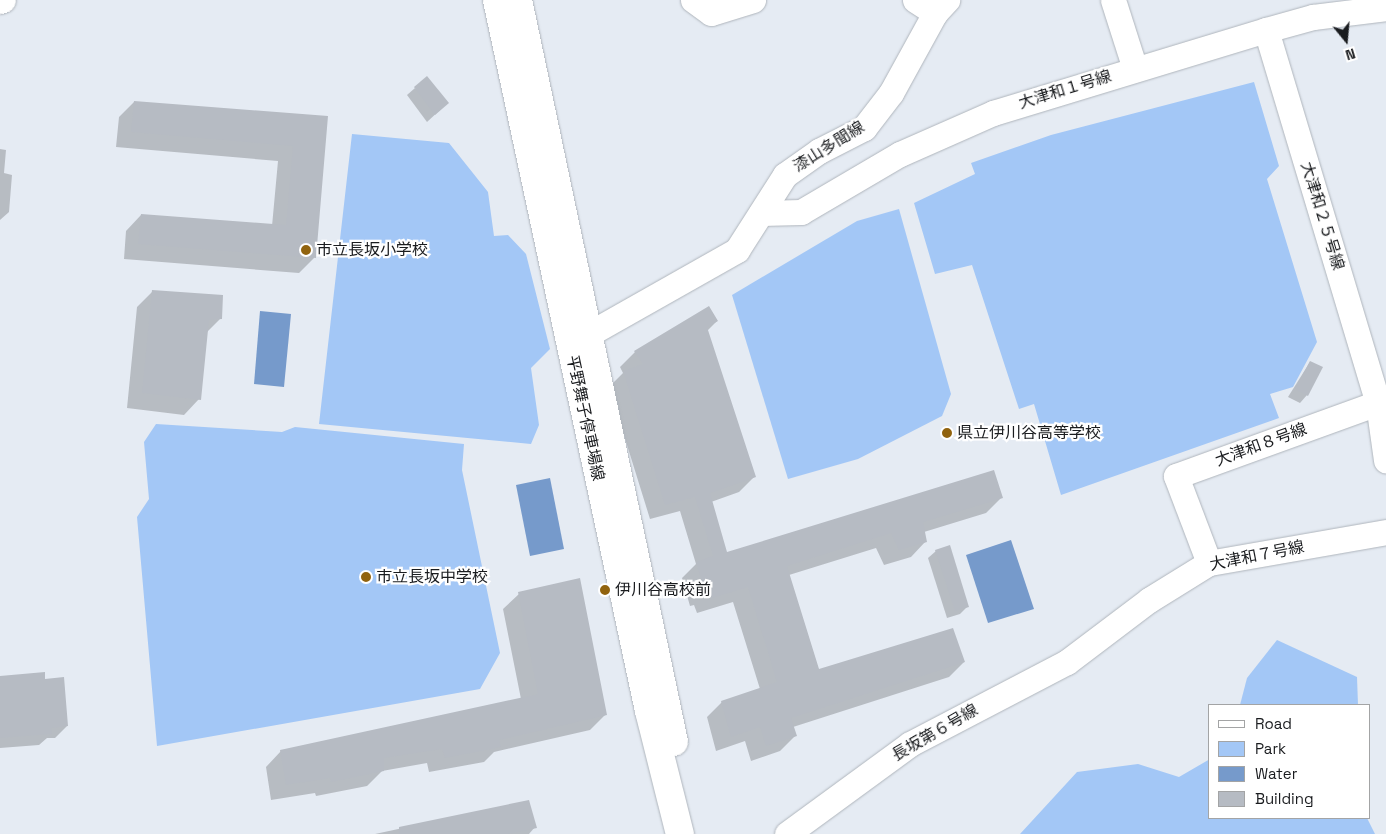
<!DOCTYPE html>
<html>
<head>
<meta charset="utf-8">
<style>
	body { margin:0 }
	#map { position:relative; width:1386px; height:834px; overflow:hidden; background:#e5ebf3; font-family:"Space Grotesk","Noto Sans JP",sans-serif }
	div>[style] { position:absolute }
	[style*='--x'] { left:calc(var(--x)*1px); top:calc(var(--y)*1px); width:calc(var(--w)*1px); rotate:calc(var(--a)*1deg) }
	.green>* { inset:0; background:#a3c7f6 }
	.water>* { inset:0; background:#769acb }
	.shadow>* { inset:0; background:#0003 }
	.building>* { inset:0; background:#b6bbc3 }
	.roads { filter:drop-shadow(0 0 1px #afb5bc) drop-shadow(0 0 1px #afb5bc) }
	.minor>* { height:25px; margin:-12.5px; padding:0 12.5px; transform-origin:12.5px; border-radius:12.5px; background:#fff }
	.major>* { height:28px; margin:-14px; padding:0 14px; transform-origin:14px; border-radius:14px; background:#fff }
	.dots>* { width:14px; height:14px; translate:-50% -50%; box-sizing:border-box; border:2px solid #fff; border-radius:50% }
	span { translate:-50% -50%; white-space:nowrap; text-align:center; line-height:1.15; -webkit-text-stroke:4.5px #fff; paint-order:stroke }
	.street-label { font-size:16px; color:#1a1c1f }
	.poi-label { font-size:16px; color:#1a1c1f }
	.left { translate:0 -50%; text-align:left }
	.legend { position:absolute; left:1208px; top:704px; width:162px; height:115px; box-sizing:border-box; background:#fff; border:1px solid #a3a4a5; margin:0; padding:6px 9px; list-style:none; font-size:15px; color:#1a1c1f }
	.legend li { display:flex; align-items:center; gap:10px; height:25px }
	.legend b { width:25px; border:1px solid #a3a4a5 }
	.north { position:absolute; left:1321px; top:15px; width:50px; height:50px; -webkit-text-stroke:4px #fff; paint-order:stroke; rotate:163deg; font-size:14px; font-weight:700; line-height:20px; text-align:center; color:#1a1c1f }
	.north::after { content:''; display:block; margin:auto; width:18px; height:22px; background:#1a1c1f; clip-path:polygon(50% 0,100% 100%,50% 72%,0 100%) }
</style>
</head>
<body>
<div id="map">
	<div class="green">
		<div style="clip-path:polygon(1254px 82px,1279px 166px,1267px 179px,1317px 342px,1293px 387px,1270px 394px,1279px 418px,1061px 495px,1034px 404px,1019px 409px,972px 265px,935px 274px,914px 203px,975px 174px,971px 163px,1051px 135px)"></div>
		<div style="clip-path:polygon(352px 134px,449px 143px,488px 192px,494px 236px,508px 235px,526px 254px,550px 349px,531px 368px,539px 425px,531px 444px,319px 424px)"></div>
		<div style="clip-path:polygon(899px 209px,951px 394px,942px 416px,858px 459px,788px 479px,732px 295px,857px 221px)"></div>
		<div style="clip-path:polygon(156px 424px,282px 432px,295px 427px,464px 444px,462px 470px,500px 653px,480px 689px,157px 746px,137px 517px,149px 499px,144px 442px)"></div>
		<div style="clip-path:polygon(1277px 640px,1357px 677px,1358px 705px,1240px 705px,1247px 678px)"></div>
		<div style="clip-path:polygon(1210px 759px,1210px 818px,1367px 818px,1375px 834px,1020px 834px,1077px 772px,1138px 764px,1179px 777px)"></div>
	</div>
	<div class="water">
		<div style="clip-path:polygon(260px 311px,291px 314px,284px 387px,254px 384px)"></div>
		<div style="clip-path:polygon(550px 478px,564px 549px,530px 556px,516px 485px)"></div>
		<div style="clip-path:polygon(1011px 540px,1034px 609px,988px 623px,966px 555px)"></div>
	</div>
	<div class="shadow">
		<div style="clip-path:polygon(415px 88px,440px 110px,427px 122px,407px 95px)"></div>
		<div style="clip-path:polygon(134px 102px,326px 117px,314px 258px,299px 273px,124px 259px,126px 231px,141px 215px,272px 226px,278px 161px,116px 147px,119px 117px)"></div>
		<div style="clip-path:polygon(0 149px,6px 150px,4px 173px,12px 175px,9px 212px,0 220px)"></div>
		<div style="clip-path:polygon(152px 292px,220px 319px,207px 332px,199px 399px,184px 415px,127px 408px,137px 307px)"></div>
		<div style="clip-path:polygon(709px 308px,717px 321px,707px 331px,754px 477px,739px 492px,711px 502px,726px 554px,1001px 498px,986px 513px,924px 532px,926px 541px,911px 557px,884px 565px,876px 548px,789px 575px,819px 671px,964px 662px,949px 677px,793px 727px,795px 736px,780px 751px,751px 761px,745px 741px,716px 751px,707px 717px,722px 702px,760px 689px,733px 602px,697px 613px,694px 605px,690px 606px,682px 578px,696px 564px,680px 511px,650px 519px,609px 387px,623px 373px,620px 367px,635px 352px)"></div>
		<div style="clip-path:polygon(1310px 362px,1307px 395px,1300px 403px,1288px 397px)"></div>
		<div style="clip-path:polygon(936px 551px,968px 606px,960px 614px,947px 618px,928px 558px)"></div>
		<div style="clip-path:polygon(519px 594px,606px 714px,590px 730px,494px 752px,484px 762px,429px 772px,427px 763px,382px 771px,367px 786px,316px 796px,315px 793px,271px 800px,266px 767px,281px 751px,521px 699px,503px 609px)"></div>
		<div style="clip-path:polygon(0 677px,43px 680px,67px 726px,55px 738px,47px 738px,39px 745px,0 748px)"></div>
		<div style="clip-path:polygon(528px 801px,535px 827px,529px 834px,375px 834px)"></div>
	</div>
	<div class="building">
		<div style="clip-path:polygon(427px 76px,449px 103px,435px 115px,414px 87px)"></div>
		<div style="clip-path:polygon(134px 101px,328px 116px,316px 258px,138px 244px,141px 214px,286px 225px,293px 146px,131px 132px)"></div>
		<div style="clip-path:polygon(152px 290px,223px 295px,222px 319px,209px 320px,201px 400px,142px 393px)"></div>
		<div style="clip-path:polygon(709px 306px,718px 321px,707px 327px,756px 477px,710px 493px,727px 552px,994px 470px,1003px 498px,923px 522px,927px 542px,899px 550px,891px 533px,787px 566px,819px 669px,953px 628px,965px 662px,791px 718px,797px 736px,766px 746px,760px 727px,731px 737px,721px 701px,777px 682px,748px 587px,712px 598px,709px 590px,705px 592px,696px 562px,713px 556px,695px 497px,665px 505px,623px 371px,643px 364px,634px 351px)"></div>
		<div style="clip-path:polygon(1310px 361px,1323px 367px,1308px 396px,1295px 389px)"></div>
		<div style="clip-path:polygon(950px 545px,969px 607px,955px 611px,935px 550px)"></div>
		<div style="clip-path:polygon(580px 578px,607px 715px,499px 740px,501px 747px,445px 758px,442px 749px,384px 758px,384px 771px,331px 782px,330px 778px,286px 785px,280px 750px,538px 694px,518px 592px)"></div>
		<div style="clip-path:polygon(45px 672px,45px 679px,64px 677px,68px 726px,51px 728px,52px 734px,0 738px,0 676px)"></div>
		<div style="clip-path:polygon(529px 800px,537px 828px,508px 834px,399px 834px,399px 827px)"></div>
	</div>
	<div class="roads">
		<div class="minor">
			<div style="--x:693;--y:0;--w:22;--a:36"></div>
			<div style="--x:711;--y:13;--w:44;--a:-17.2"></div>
			<div style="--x:915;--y:0;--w:24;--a:33"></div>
			<div style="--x:1113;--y:0;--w:72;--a:72.3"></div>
			<div style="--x:0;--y:1;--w:3;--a:-18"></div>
			<div style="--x:1266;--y:30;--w:389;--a:73.3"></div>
			<div style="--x:761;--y:213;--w:40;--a:-1.4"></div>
			<div style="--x:801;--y:212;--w:115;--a:-30.4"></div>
			<div style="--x:900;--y:154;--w:102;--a:-23.8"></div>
			<div style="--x:993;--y:113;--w:285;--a:-16.9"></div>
			<div style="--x:1266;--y:30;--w:49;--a:-15.5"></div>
			<div style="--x:1313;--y:17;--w:74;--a:-7"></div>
			<div style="--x:571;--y:344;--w:191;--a:-29.5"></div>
			<div style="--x:737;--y:250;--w:89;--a:-57.4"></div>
			<div style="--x:785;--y:175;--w:42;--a:-35.2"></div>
			<div style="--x:819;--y:151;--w:51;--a:-27.1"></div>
			<div style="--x:864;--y:128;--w:44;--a:-52.4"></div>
			<div style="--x:891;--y:93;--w:91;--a:-61.2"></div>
			<div style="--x:935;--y:13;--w:18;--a:-47"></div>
			<div style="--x:1209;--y:563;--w:93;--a:-110.8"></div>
			<div style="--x:1176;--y:476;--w:215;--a:-19.9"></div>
			<div style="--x:1378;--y:403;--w:58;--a:82"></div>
			<div style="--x:787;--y:834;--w:152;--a:-36.2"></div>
			<div style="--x:910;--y:744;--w:177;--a:-27.6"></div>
			<div style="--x:1067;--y:662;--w:103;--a:-37.1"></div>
			<div style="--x:1149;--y:600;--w:70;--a:-31.7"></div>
			<div style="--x:1209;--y:563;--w:180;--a:-9.9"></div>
		</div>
		<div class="major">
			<div style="--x:497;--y:0;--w:727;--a:77.93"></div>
			<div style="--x:649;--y:711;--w:127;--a:75.9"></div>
			<div style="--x:518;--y:0;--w:758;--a:78.13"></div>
		</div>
	</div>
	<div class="dots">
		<div style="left:306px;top:250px;background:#91630e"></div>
		<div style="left:947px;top:433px;background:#91630e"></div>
		<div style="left:366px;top:577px;background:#91630e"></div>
		<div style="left:605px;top:590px;background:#91630e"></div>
	</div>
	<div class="street-label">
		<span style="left:1065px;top:90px;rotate:-17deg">大津和１号線</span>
		<span style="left:829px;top:147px;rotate:-32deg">漆山多聞線</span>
		<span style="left:1322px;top:216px;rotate:73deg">大津和２５号線</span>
		<span style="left:585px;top:418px;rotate:78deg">平野舞子停車場線</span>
		<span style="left:1261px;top:445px;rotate:-20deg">大津和８号線</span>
		<span style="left:1257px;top:556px;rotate:-11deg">大津和７号線</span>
		<span style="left:935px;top:733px;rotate:-30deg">長坂第６号線</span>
	</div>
	<div class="poi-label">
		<span class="left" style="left:316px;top:250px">市立長坂小学校</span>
		<span class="left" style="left:957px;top:433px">県立伊川谷高等学校</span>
		<span class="left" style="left:376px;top:577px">市立長坂中学校</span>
		<span class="left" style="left:615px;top:590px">伊川谷高校前</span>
	</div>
	<ul class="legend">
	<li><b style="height:6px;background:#fff"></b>Road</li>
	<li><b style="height:14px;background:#a3c7f6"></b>Park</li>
	<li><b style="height:14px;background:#769acb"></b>Water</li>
	<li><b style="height:14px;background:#b6bbc3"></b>Building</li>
	</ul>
	<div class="north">N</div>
</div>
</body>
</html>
